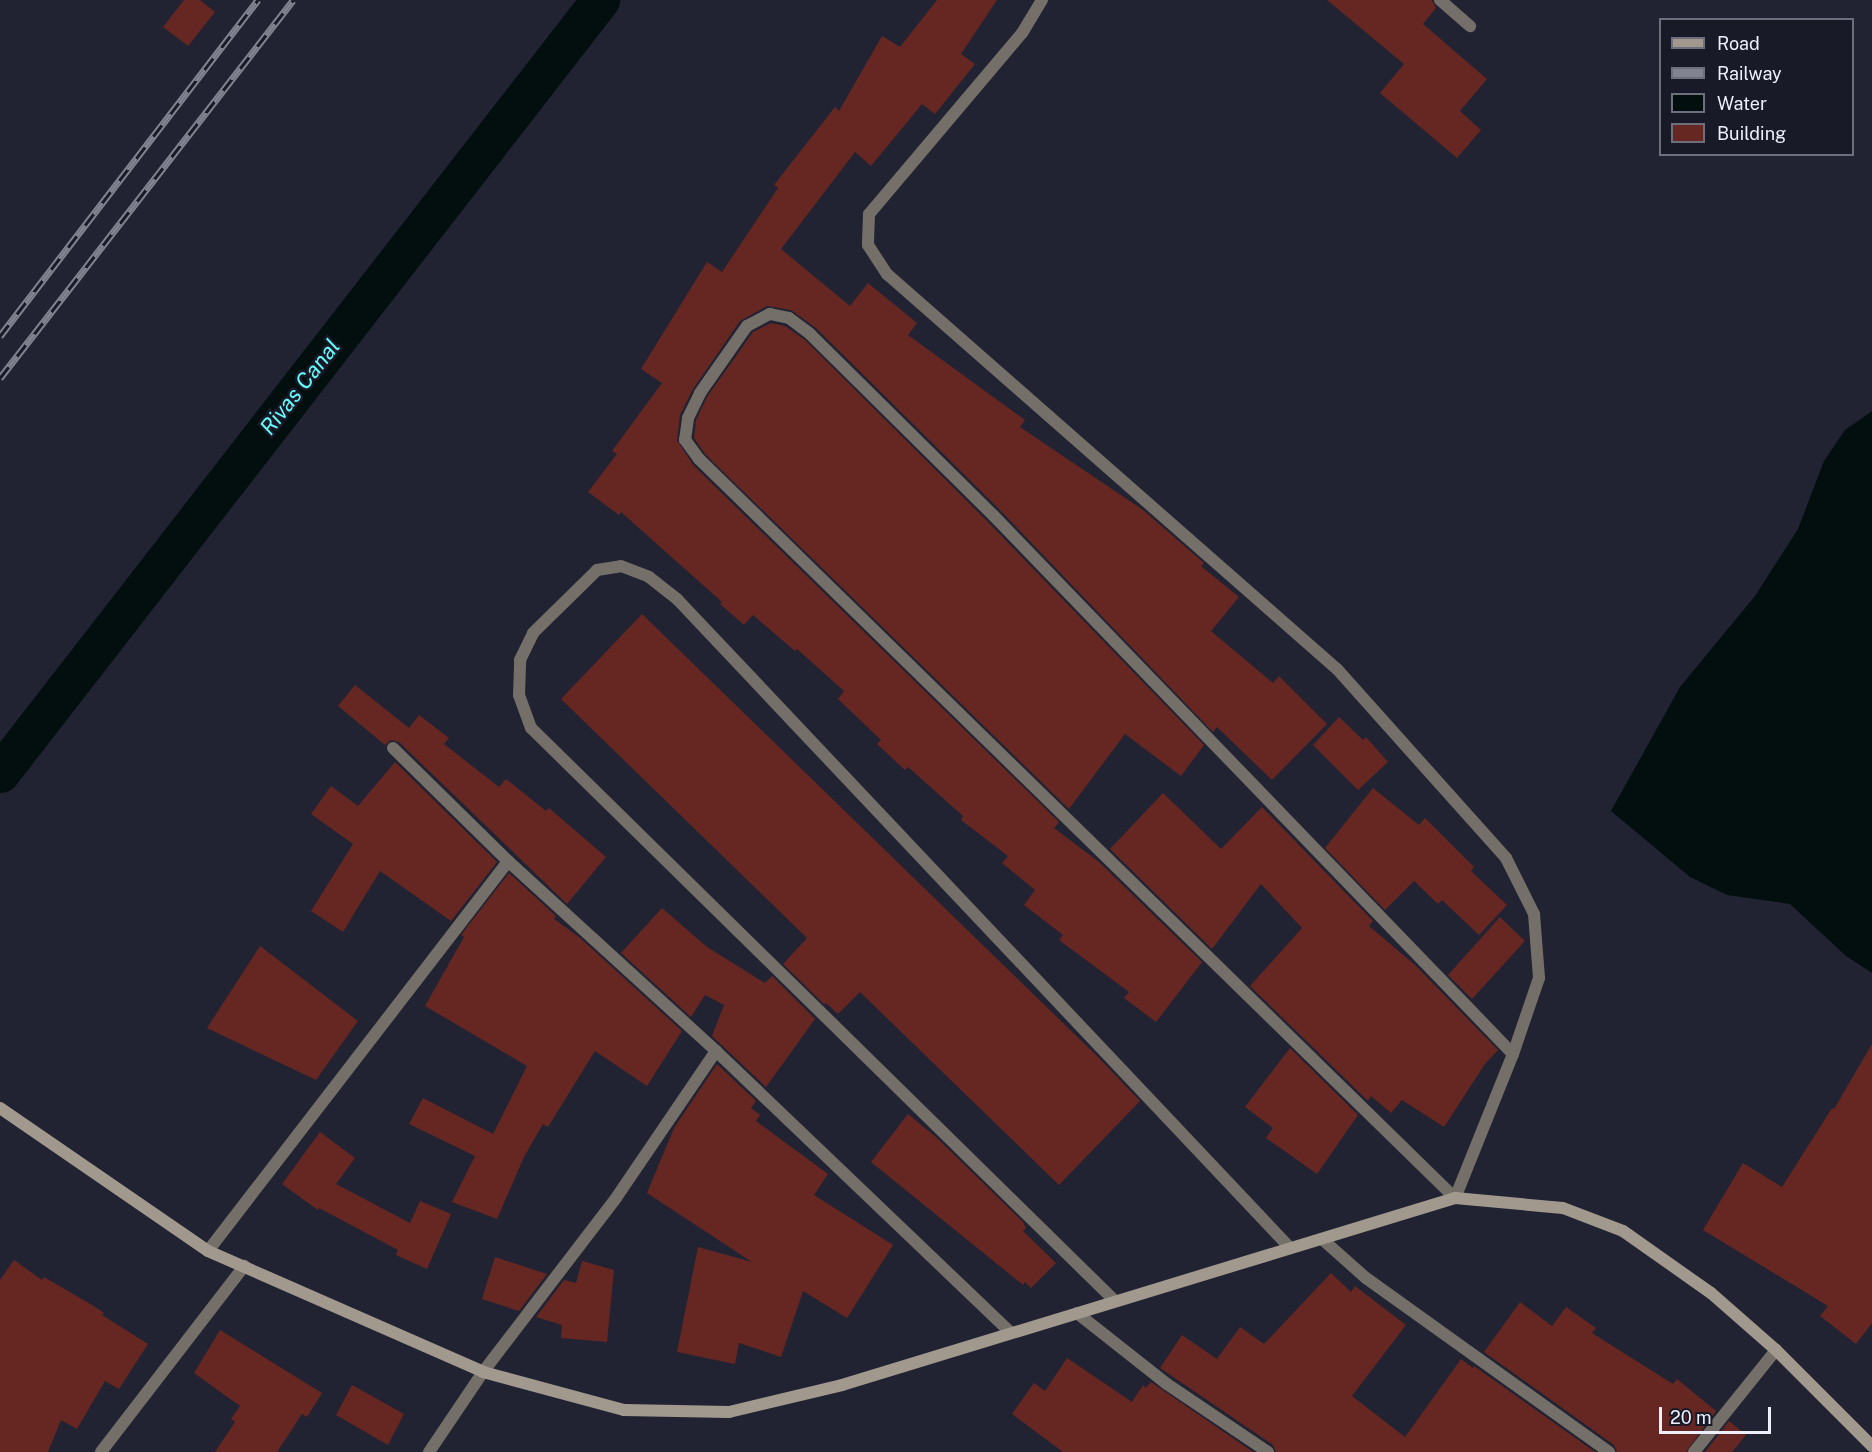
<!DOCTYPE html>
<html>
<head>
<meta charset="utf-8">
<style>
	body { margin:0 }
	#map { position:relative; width:1872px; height:1452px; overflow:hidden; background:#212332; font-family:"Public Sans",sans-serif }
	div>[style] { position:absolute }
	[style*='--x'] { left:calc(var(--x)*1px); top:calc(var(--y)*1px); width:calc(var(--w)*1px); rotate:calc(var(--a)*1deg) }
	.water>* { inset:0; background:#030f0f }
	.canal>* { height:39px; margin:-19.5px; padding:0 19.5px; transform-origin:19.5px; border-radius:19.5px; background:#030f0f }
	.building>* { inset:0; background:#662622 }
	.street>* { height:12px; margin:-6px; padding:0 6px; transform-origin:6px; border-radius:6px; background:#746f68 }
	.secondary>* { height:12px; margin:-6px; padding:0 6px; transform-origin:6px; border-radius:6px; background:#a2998e }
	.rail>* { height:7px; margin-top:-3.5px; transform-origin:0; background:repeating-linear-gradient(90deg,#181a28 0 14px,#818390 0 28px); box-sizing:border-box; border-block:2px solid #818390 }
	span { translate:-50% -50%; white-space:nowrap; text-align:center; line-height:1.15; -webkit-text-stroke:5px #181a28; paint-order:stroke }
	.water-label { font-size:22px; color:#68f9fa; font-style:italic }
	.legend { position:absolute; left:1659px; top:18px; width:195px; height:138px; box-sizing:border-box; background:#181a28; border:2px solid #6d6f7c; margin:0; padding:8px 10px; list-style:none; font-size:18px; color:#edeffa }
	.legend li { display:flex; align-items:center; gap:12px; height:30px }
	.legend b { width:30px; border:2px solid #6d6f7c }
	.scale { position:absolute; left:1659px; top:1407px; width:112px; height:27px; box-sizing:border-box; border:3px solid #edeffa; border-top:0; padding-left:8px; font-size:18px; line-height:21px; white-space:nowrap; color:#edeffa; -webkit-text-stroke:4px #181a28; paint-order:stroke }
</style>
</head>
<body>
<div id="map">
	<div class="water">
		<div style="clip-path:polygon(1872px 411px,1872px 973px,1846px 956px,1790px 904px,1727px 895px,1690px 877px,1611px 811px,1680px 687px,1755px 596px,1798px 529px,1824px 461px,1845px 430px)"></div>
	</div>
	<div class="canal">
		<div style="--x:0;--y:773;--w:979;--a:-52.18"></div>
	</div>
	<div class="building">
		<div style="clip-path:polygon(184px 0,200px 0,215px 12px,188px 46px,163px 27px)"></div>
		<div style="clip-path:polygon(937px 0,997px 0,961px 54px,975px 64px,935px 114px,922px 104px,871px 166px,855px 152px,781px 249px,850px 306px,868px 283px,917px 323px,908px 335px,1025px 420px,1020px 427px,1143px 510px,1204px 563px,1201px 566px,1239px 597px,1211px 631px,1273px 683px,1279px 676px,1327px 724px,1272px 780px,1217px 727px,1213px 732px,999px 509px,816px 328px,791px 310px,767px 306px,740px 321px,693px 389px,680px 415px,677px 440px,693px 465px,1059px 822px,1054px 828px,1099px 862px,1202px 962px,1156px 1022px,1124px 998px,1129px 992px,1059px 940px,1063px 935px,1024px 905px,1035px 890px,1002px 863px,1008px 856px,961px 820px,963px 816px,908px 767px,905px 770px,877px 744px,881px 740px,838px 699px,844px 691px,797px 649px,795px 651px,753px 615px,744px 625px,720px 604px,722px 602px,621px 512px,619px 515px,588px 492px,617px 454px,612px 451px,662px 383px,641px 369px,707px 262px,722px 272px,778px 188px,774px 185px,835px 107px,839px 111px,882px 36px,900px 47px)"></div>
		<div style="clip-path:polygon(1327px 0,1432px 0,1436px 8px,1423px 24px,1487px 79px,1460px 111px,1481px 130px,1457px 158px,1380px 93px,1404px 64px)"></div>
		<div style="clip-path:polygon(771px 323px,785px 326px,805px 340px,987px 521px,1204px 745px,1181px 776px,1125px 734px,1069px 809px,705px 454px,694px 438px,696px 420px,707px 397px,753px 332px)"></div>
		<div style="clip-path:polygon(642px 614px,1099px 1058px,1140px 1101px,1059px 1185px,860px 992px,838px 1014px,826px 1003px,825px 1005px,783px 964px,807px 938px,561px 699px)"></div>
		<div style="clip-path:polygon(355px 685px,409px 728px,419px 715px,449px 738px,444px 744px,499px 787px,506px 779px,546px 811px,549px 808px,606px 857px,567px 904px,399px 742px,391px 740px,385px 745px,338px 706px)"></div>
		<div style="clip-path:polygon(1339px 717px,1363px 740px,1366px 737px,1388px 762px,1358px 790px,1313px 745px)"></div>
		<div style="clip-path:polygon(395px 762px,497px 862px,451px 921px,380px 871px,343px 932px,311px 911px,353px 844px,311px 814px,331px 786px,358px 806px)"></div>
		<div style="clip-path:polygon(1373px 788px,1419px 825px,1425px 818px,1474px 867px,1471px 871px,1507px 905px,1479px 935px,1442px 900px,1438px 904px,1414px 881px,1385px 910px,1325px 848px)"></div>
		<div style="clip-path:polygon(1163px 793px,1221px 849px,1262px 807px,1373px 921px,1369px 926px,1415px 965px,1498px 1050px,1485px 1064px,1444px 1127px,1402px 1100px,1391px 1113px,1371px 1096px,1368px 1101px,1250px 986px,1302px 928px,1261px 884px,1212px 949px,1110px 849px)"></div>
		<div style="clip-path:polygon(509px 873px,556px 916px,554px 919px,579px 937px,682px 1031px,647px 1086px,595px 1051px,548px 1127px,543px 1124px,524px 1157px,497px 1219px,452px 1202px,475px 1156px,409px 1124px,423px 1098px,493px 1134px,527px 1066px,425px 1006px,464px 937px,461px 935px)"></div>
		<div style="clip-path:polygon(662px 908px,707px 947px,765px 983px,772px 976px,815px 1019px,766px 1087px,712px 1036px,724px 1005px,705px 995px,691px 1017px,621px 953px)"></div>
		<div style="clip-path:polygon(1500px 917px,1525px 941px,1472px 999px,1448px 975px)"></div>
		<div style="clip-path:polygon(260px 946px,358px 1021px,316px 1080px,207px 1028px)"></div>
		<div style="clip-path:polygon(1872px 1044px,1872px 1323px,1856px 1344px,1820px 1316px,1828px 1306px,1703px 1230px,1743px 1163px,1782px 1187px,1832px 1108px,1834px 1109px)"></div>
		<div style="clip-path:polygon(1290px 1048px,1358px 1115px,1317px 1174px,1266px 1138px,1273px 1128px,1245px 1107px)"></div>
		<div style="clip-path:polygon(717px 1064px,756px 1101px,751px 1108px,760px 1115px,756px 1121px,828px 1174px,814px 1195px,893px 1245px,847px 1318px,803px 1291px,781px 1357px,739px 1343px,735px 1364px,677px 1352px,698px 1247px,752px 1262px,647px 1193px,674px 1128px)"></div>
		<div style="clip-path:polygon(908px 1114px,937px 1138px,1023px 1222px,1026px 1228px,1023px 1231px,1056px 1263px,1031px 1288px,1025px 1282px,1023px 1285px,871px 1162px)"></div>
		<div style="clip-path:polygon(320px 1132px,355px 1158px,336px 1184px,410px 1223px,420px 1201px,451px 1214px,427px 1269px,396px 1255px,398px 1250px,319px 1208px,318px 1210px,282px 1184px)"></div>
		<div style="clip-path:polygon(495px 1257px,547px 1274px,519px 1311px,482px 1299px)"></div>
		<div style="clip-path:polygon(14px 1260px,42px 1280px,44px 1277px,92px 1305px,104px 1313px,102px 1315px,148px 1344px,119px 1389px,105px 1381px,77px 1429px,61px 1420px,48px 1452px,0 1452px,0 1280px)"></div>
		<div style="clip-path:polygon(582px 1261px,614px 1270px,607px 1342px,561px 1338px,562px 1325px,536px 1317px,564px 1280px,576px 1283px)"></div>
		<div style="clip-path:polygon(1331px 1273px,1351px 1292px,1355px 1286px,1406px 1325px,1352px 1396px,1405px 1437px,1461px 1359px,1473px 1368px,1474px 1366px,1595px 1452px,1276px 1452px,1273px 1445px,1160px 1368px,1182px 1335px,1217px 1359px,1240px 1327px,1264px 1344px)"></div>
		<div style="clip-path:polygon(1520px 1302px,1552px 1326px,1566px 1307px,1596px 1328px,1592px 1333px,1673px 1384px,1677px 1379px,1716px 1411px,1686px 1452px,1617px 1452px,1614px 1445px,1484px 1352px)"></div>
		<div style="clip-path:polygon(220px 1330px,322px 1393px,307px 1417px,302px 1414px,277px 1452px,215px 1452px,235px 1422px,231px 1419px,240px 1406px,194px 1373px)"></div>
		<div style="clip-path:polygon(1067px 1358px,1132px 1402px,1143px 1385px,1146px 1388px,1151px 1382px,1253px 1452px,1063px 1452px,1012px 1414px,1034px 1383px,1045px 1391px)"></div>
		<div style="clip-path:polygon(352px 1385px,404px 1414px,388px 1445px,336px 1415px)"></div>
		<div style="clip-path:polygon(1729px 1421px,1746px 1435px,1732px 1452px,1705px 1452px)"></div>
	</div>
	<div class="street">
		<div style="--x:1042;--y:0;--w:39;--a:121"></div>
		<div style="--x:1022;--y:33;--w:237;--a:130.2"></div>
		<div style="--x:869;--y:214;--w:31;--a:92"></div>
		<div style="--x:868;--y:245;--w:35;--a:57"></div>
		<div style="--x:887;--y:274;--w:599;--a:41.28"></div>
		<div style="--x:1337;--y:669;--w:254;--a:48.2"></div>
		<div style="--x:1506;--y:858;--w:63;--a:63.4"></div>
		<div style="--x:1534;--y:914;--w:64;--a:85.5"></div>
		<div style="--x:1539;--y:978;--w:80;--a:108.9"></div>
		<div style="--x:1513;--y:1054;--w:155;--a:111.9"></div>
		<div style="--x:1455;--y:1198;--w:1057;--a:-135.65"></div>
		<div style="--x:699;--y:459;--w:24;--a:-126"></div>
		<div style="--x:685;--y:440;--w:22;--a:-82"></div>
		<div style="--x:688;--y:418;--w:28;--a:-64"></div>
		<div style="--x:700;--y:393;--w:82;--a:-55"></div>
		<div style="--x:747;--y:326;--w:26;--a:-28"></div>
		<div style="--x:770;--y:314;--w:19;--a:12"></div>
		<div style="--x:789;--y:318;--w:26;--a:37"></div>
		<div style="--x:810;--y:334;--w:257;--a:44.7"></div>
		<div style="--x:993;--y:515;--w:749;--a:46.03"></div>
		<div style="--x:1440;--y:0;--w:40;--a:41"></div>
		<div style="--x:393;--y:748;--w:161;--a:44.5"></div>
		<div style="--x:508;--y:861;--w:282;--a:42.4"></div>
		<div style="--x:716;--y:1051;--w:408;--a:43.7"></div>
		<div style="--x:1322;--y:1239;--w:59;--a:41.6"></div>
		<div style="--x:1366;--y:1278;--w:299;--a:35.6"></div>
		<div style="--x:208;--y:1251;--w:492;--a:-52.4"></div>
		<div style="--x:1115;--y:1301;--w:818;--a:-135.54"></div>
		<div style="--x:531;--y:728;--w:35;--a:-110"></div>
		<div style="--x:519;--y:695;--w:35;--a:-88"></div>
		<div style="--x:520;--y:660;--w:30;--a:-64"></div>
		<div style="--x:533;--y:633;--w:90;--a:-44.5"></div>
		<div style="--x:597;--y:570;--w:24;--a:-9"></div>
		<div style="--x:621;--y:566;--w:30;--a:21"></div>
		<div style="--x:649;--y:577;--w:36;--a:38"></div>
		<div style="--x:677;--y:599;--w:893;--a:46.63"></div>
		<div style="--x:1077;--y:1313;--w:115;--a:38.3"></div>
		<div style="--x:1167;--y:1384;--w:122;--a:34"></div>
		<div style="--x:101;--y:1452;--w:235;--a:-52.4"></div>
		<div style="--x:429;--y:1452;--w:97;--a:-56"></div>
		<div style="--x:483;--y:1372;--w:219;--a:-52.6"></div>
		<div style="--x:616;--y:1198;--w:178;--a:-55.8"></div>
		<div style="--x:1694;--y:1452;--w:131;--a:-51.2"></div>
	</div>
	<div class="secondary">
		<div style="--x:0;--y:1108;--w:252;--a:34.5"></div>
		<div style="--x:208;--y:1251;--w:300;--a:23.7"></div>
		<div style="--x:483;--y:1372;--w:146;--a:15.1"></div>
		<div style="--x:624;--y:1410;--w:105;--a:1.1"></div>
		<div style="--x:729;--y:1412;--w:116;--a:-13.4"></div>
		<div style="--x:842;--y:1385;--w:641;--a:-16.96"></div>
		<div style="--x:1455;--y:1198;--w:108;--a:5.3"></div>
		<div style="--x:1563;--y:1208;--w:64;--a:21"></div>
		<div style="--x:1623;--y:1231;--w:108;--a:35.2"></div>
		<div style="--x:1711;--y:1293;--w:86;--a:41.2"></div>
		<div style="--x:1776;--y:1350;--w:136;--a:45"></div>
	</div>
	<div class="rail">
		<div style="--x:0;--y:336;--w:424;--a:-52.5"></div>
		<div style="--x:0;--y:378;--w:478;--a:-52.2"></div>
	</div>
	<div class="water-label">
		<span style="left:300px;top:387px;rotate:-52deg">Rivas Canal</span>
	</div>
	<ul class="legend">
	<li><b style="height:8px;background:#a2998e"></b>Road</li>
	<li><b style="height:8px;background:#818390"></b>Railway</li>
	<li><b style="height:16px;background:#030f0f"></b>Water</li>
	<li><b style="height:16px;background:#662622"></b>Building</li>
	</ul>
	<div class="scale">20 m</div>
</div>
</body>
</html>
